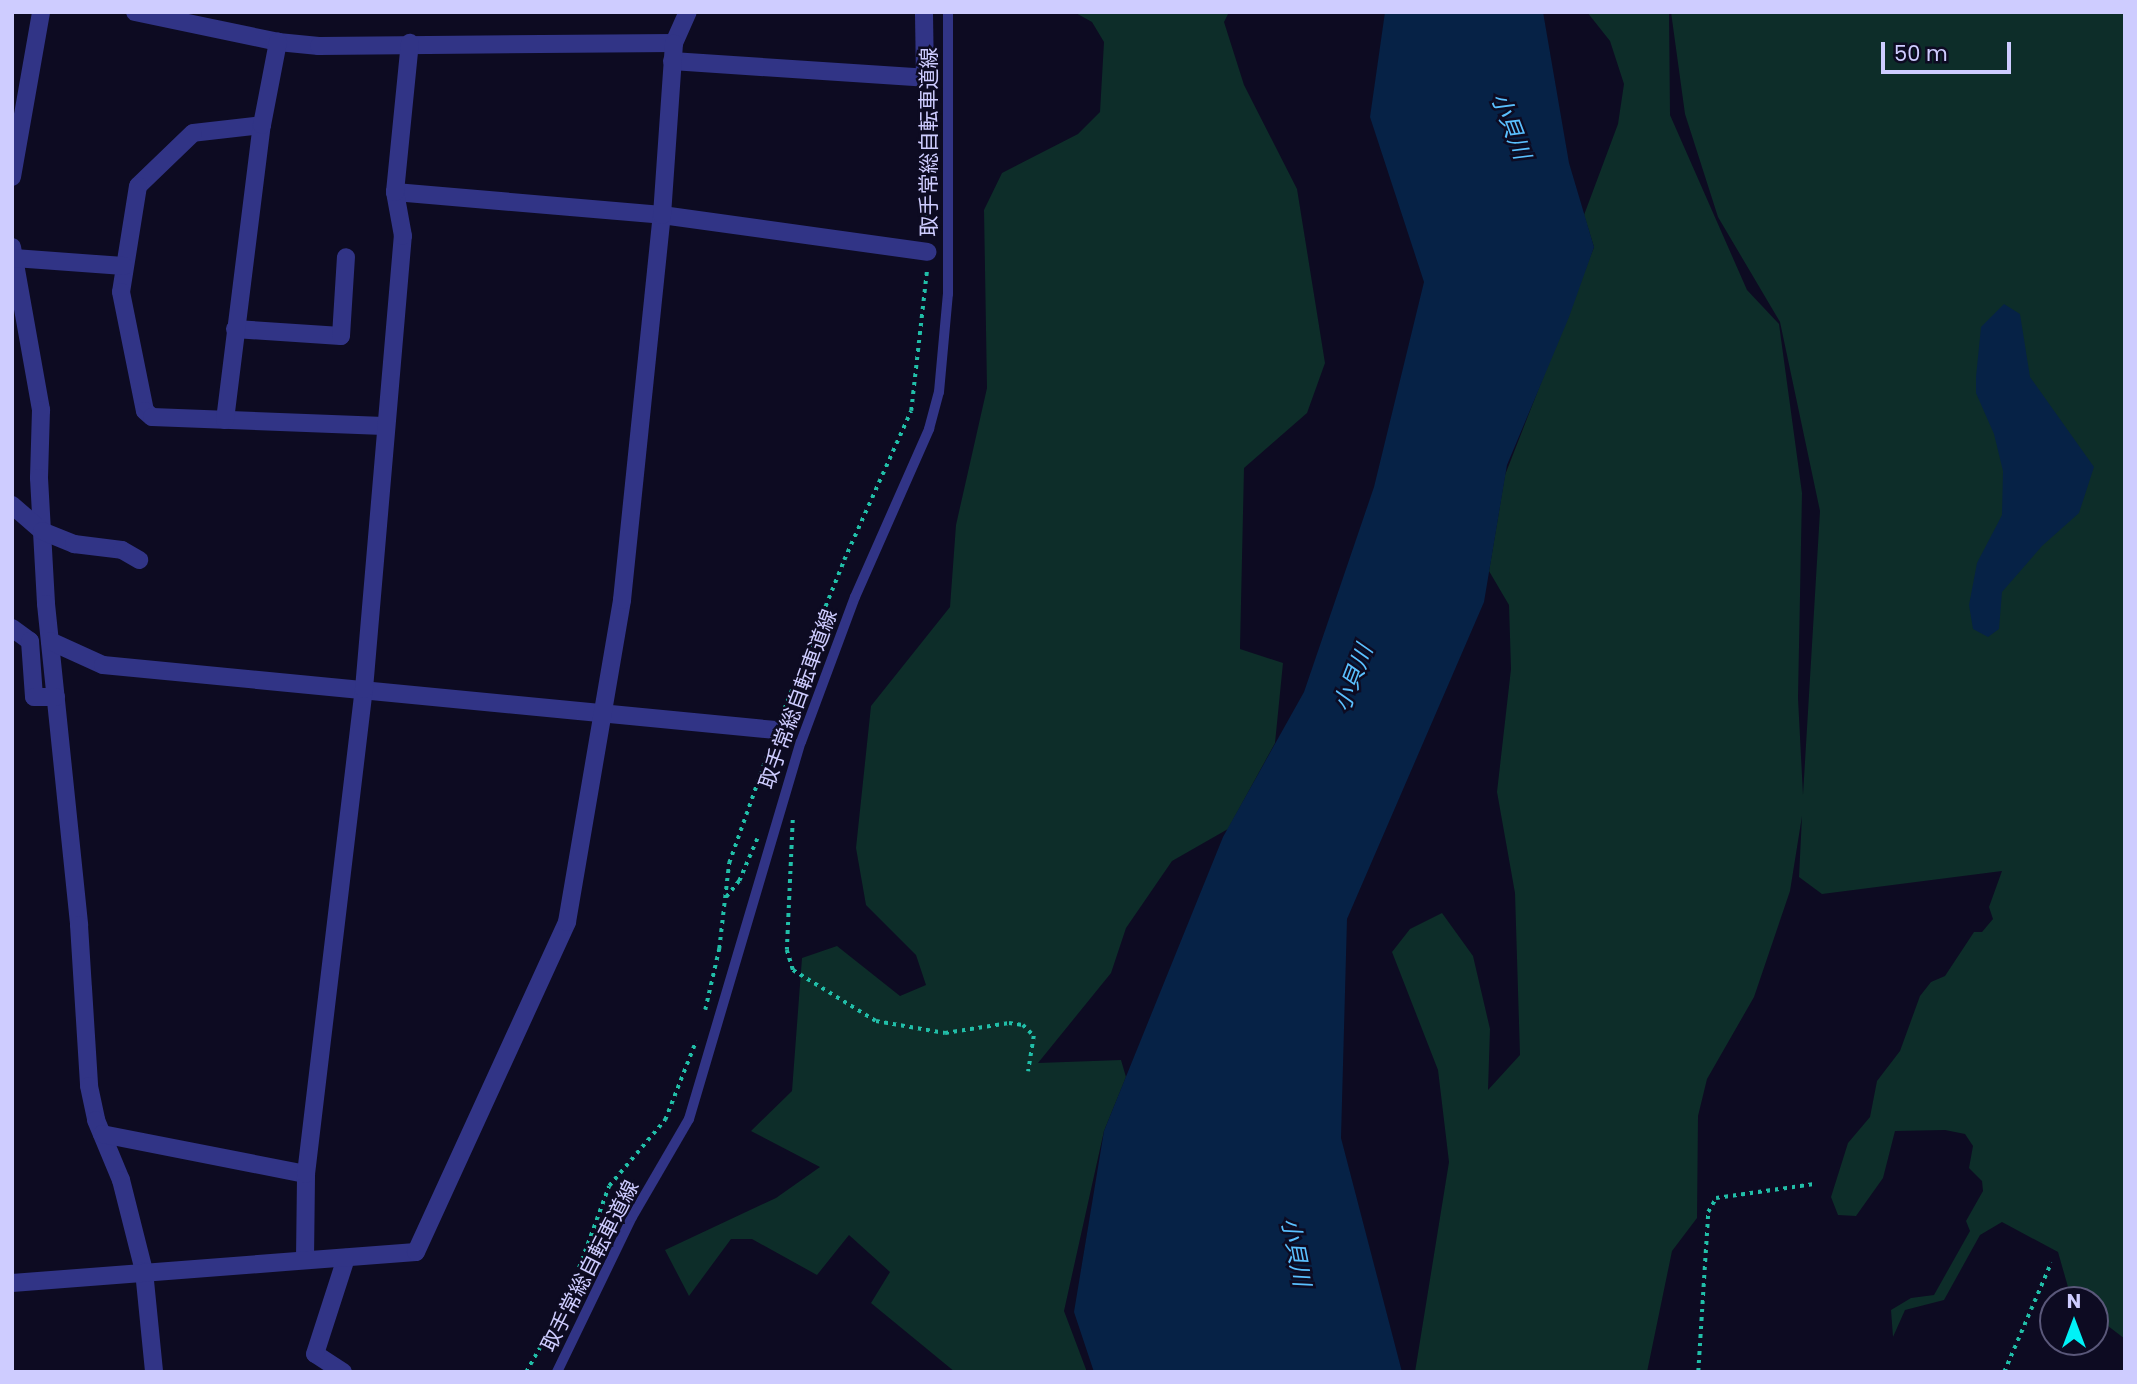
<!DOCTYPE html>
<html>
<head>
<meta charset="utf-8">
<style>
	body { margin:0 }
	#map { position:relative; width:2137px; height:1384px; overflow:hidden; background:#0d0b22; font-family:Poppins,"Noto Sans JP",sans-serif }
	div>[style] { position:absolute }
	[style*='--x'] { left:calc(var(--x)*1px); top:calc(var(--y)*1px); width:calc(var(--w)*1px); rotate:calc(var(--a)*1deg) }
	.green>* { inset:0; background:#0d2d29 }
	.water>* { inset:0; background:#062246 }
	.path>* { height:3.5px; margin-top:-1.75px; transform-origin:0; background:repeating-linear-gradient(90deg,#21bea8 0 3.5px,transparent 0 8.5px) }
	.service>* { height:10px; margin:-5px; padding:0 5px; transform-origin:5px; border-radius:5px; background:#313486 }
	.minor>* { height:18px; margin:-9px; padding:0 9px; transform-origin:9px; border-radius:9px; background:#313486 }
	.tertiary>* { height:18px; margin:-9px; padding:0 9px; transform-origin:9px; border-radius:9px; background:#313486 }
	span { translate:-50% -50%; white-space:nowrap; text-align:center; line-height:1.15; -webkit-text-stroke:5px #0d0b22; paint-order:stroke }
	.street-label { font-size:21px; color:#ceccff }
	.water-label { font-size:23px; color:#5ac0ff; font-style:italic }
	.frame { position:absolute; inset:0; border:14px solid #ceccff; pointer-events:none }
	.north { position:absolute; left:2039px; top:1286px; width:70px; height:70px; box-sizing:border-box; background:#0d0b22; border:2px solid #5a587a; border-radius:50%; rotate:0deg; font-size:19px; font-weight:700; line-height:28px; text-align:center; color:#ceccff }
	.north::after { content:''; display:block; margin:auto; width:24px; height:32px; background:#00f2f7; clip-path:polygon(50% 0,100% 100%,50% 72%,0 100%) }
	.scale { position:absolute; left:1881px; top:42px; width:130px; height:32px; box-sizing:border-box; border:4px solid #ceccff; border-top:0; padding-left:9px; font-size:21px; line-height:24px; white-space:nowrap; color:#ceccff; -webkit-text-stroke:5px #0d0b22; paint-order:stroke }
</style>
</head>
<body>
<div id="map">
	<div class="green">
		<div style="clip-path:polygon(1074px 12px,1229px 12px,1224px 22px,1244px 85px,1297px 189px,1325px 363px,1307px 413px,1244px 468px,1240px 649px,1283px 663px,1275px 743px,1228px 829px,1172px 861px,1126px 928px,1111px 973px,1038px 1063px,1121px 1060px,1126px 1077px,1104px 1131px,1064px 1311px,1087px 1372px,955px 1372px,871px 1303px,890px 1272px,849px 1235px,817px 1275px,752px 1239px,731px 1239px,689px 1296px,665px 1250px,776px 1198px,820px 1167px,751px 1131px,792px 1091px,802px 958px,837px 946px,900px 996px,926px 985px,916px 955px,866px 905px,856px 848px,871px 706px,950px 607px,956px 525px,987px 388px,984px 210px,1002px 173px,1078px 134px,1100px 112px,1104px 42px,1092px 22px)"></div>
		<div style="clip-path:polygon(1587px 12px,1669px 12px,1670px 115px,1747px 290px,1779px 324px,1802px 493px,1798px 698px,1803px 795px,1820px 511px,1780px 322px,1718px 217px,1685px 114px,1671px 12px,2125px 12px,2125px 1339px,2095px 1316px,2095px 1300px,2077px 1300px,2070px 1294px,2058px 1252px,2002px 1222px,1980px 1235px,1944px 1300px,1905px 1310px,1893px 1337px,1891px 1310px,1911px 1298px,1934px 1295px,1970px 1231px,1966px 1221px,1983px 1191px,1982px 1181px,1969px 1168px,1973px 1146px,1965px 1134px,1945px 1130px,1895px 1131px,1883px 1178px,1856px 1216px,1838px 1215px,1831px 1197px,1848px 1143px,1870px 1117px,1877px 1081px,1900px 1051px,1920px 996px,1931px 982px,1945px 976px,1974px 932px,1982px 932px,1993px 919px,1989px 907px,2002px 871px,1822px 894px,1799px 877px,1802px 816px,1790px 891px,1754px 997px,1707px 1079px,1698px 1116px,1697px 1218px,1672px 1251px,1647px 1372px,1415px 1372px,1449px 1162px,1438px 1070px,1392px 952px,1410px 929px,1442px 913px,1473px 956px,1490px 1029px,1488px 1090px,1520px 1055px,1515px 893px,1497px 792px,1511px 669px,1509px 605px,1489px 571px,1505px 475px,1594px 247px,1584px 215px,1618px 124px,1624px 84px,1610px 41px)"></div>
	</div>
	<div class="water">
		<div style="clip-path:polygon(1385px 12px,1543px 12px,1569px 163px,1594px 247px,1569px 317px,1507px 465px,1484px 602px,1347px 919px,1341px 1138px,1402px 1372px,1094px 1372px,1074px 1312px,1104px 1131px,1223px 837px,1304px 692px,1374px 487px,1424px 282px,1370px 117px)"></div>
		<div style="clip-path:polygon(2004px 304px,2020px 314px,2030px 377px,2094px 467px,2079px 513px,2042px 546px,2002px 592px,1999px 629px,1988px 637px,1973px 629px,1969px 605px,1977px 563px,2002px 515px,2003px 471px,1994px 434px,1976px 393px,1976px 377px,1981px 327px)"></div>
	</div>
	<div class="path">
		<div style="--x:925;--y:94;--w:143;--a:89.2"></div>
		<div style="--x:781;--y:717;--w:169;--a:-68.1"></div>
		<div style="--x:844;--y:560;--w:163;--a:-65.8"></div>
		<div style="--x:911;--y:411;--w:143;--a:-83.6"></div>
		<div style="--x:793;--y:820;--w:130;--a:92.6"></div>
		<div style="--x:787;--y:950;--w:21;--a:73"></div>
		<div style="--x:793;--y:970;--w:97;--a:31.6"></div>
		<div style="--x:876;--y:1021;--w:70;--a:9.9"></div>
		<div style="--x:945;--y:1033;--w:65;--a:-8.9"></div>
		<div style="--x:1009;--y:1023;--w:14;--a:8"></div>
		<div style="--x:1023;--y:1025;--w:16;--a:45"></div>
		<div style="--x:1034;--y:1036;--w:36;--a:99"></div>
		<div style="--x:726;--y:897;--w:21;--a:-51"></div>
		<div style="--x:739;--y:881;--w:46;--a:-66.8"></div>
		<div style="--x:705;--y:1010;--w:63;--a:-77.1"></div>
		<div style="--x:719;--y:949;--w:87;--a:-83.4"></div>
		<div style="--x:729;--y:863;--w:123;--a:-70.5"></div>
		<div style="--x:526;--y:1372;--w:83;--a:-60.3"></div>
		<div style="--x:567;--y:1300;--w:121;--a:-69.8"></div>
		<div style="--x:609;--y:1186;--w:87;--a:-49.7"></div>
		<div style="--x:665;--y:1120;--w:85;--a:-68.6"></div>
		<div style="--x:1698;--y:1372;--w:160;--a:-86.4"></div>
		<div style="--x:1708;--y:1212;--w:16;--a:-60"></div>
		<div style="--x:1716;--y:1198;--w:99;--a:-8.1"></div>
		<div style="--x:2004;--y:1372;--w:119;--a:-66.7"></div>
	</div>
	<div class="service">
		<div style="--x:557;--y:1372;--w:172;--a:-64.2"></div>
		<div style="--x:632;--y:1217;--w:113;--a:-59.8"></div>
		<div style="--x:689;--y:1119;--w:393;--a:-73.5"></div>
		<div style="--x:801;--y:742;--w:155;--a:-69.6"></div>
		<div style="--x:855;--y:597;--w:184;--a:-66.2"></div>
		<div style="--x:929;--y:429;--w:38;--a:-75"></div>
		<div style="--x:939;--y:392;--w:98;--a:-84.8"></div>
		<div style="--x:948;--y:294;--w:282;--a:-90"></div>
	</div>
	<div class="minor">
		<div style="--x:135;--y:12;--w:146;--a:11.8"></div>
		<div style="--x:278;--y:42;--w:41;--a:5.6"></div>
		<div style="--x:319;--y:46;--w:355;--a:-0.5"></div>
		<div style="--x:674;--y:43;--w:34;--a:-66"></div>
		<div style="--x:672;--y:61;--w:254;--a:3.8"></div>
		<div style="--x:925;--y:78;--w:66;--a:-90.9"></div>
		<div style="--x:262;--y:125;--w:69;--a:173.4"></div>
		<div style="--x:193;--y:133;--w:76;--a:136.1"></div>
		<div style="--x:138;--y:186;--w:107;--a:99.1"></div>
		<div style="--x:121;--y:292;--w:121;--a:78.6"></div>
		<div style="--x:145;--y:411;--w:9;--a:41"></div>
		<div style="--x:152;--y:417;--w:232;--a:2.2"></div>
		<div style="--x:12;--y:177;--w:168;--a:-80"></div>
		<div style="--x:395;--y:192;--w:268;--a:4.9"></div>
		<div style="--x:662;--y:215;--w:268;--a:7.9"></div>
		<div style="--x:12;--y:247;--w:166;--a:79.9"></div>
		<div style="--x:41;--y:410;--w:68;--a:91.7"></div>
		<div style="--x:39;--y:478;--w:126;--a:86.8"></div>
		<div style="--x:46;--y:604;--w:323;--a:84.1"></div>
		<div style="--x:79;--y:925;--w:161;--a:86.4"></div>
		<div style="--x:89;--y:1086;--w:35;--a:78"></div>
		<div style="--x:96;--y:1120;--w:65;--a:67.4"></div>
		<div style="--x:121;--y:1180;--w:94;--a:75.8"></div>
		<div style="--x:144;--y:1271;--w:101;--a:84.3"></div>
		<div style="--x:14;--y:258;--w:110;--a:4.2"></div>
		<div style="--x:235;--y:329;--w:106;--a:3.8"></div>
		<div style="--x:341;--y:336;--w:79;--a:-86.4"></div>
		<div style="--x:225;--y:420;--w:297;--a:-82.9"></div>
		<div style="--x:262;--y:125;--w:85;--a:-79.1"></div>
		<div style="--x:12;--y:505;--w:40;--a:41"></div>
		<div style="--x:42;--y:531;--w:35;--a:22"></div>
		<div style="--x:74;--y:544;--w:48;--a:7.1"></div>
		<div style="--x:122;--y:550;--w:20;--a:30"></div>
		<div style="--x:12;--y:628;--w:22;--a:36"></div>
		<div style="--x:30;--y:641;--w:56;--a:85.9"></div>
		<div style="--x:34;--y:697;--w:22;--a:0"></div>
		<div style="--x:50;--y:641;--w:58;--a:24.4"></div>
		<div style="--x:103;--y:665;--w:676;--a:5.52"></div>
		<div style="--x:102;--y:1134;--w:208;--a:11.1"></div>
		<div style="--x:305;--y:1259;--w:85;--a:-89.3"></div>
		<div style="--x:306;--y:1174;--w:488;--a:-83.2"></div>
		<div style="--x:364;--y:689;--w:455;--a:-85.1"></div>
		<div style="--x:403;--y:236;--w:45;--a:-100.3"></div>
		<div style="--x:395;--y:192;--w:150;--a:-84.3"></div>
		<div style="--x:343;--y:1372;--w:33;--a:-147"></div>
		<div style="--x:315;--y:1354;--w:101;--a:-72.1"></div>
	</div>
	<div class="tertiary">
		<div style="--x:12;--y:1283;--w:405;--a:-4.4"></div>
		<div style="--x:416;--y:1252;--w:363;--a:-65.4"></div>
		<div style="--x:567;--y:922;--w:327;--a:-80.3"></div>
		<div style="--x:622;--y:600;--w:387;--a:-84.1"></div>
		<div style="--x:662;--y:215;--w:172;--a:-86"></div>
	</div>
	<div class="street-label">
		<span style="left:929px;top:142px;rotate:-90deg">取手常総自転車道線</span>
		<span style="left:798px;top:699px;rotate:-70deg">取手常総自転車道線</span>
		<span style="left:590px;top:1266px;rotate:-63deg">取手常総自転車道線</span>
	</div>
	<div class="water-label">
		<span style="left:1511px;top:126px;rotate:69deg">小貝川</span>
		<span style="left:1353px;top:678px;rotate:-69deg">小貝川</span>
		<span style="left:1296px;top:1252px;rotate:79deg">小貝川</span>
	</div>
	<div class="frame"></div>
	<div class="north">N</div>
	<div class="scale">50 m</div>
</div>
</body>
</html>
